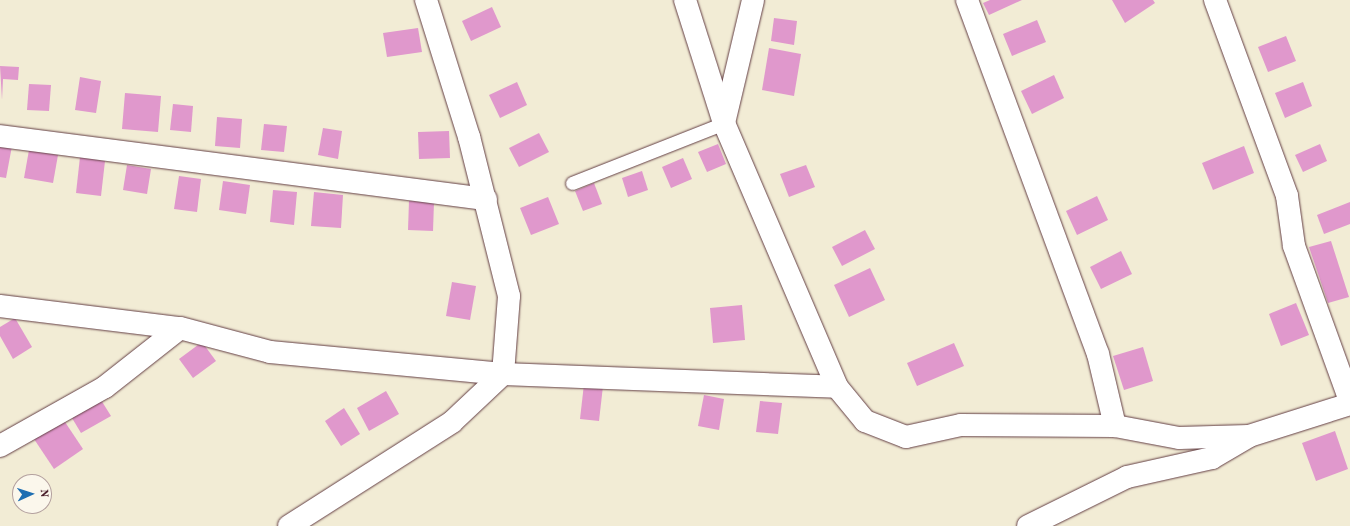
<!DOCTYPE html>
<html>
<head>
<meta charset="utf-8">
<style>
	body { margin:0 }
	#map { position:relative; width:1350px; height:526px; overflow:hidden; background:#f2ecd5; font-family:Vollkorn,serif }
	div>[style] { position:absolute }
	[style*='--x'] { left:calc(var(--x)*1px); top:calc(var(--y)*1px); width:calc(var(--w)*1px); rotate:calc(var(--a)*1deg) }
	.building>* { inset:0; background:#e098cc }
	.roads { filter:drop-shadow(0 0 1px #633e44) drop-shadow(0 0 1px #633e44) }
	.service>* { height:13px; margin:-6.5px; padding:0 6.5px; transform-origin:6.5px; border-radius:6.5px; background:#fff }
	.minor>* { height:22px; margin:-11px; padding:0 11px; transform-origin:11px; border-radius:11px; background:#fff }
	span { translate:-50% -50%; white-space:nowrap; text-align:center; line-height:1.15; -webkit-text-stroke:3px #fbf7ec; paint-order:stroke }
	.north { position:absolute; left:12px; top:474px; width:40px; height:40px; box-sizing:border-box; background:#fbf7ec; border:1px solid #b4a19f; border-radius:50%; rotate:87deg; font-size:11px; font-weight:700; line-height:16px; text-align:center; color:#4a1f2b }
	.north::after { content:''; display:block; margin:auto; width:14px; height:18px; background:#1f6fb2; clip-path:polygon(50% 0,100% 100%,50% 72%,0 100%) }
</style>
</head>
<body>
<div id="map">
	<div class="building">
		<div style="clip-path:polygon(990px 0,1022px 0,989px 15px,983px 3px)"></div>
		<div style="clip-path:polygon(1112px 0,1153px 0,1155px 3px,1125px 23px)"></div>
		<div style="clip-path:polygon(492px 7px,501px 27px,471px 41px,462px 21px)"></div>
		<div style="clip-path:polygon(774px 18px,797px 21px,794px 45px,771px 41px)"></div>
		<div style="clip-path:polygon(1037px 20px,1046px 42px,1012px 56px,1003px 34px)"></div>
		<div style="clip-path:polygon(418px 28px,422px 52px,387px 57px,383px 33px)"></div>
		<div style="clip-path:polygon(1286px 36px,1296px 61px,1268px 72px,1258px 47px)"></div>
		<div style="clip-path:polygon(769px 48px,801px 54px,794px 96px,762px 90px)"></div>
		<div style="clip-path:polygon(0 66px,19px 67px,18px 80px,3px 79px,2px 100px)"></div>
		<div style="clip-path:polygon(1054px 75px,1064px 98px,1032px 114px,1021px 91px)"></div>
		<div style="clip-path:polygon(80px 77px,101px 81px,96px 113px,75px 110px)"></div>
		<div style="clip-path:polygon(517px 82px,527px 105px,500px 118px,489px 95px)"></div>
		<div style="clip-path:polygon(1303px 82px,1312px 106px,1285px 118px,1275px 93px)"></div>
		<div style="clip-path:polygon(29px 84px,51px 85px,49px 111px,27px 110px)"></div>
		<div style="clip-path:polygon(125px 93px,161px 96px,158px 132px,122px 129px)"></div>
		<div style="clip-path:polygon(173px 104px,193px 106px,191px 132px,170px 130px)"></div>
		<div style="clip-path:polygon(217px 117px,242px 119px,240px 148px,215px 146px)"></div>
		<div style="clip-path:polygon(264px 124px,287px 126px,284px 152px,261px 150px)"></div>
		<div style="clip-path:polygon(323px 128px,342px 131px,338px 159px,318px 155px)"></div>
		<div style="clip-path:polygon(449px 131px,450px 158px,419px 159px,418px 132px)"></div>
		<div style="clip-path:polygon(539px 133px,549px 152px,519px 167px,509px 148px)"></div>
		<div style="clip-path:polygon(0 144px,12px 146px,6px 178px,0 177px)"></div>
		<div style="clip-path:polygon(718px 144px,726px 164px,707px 172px,698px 152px)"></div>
		<div style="clip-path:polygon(1320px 144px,1327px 161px,1303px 172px,1295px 155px)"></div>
		<div style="clip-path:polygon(1244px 146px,1254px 173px,1213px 190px,1202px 163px)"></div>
		<div style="clip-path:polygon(29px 150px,58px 155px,53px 183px,24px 178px)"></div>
		<div style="clip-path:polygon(80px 157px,105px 161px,101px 196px,76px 193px)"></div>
		<div style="clip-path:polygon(683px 158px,692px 179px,671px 188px,662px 167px)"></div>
		<div style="clip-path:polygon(127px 165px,151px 169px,147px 194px,123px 190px)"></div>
		<div style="clip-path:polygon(806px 165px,815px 187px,789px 197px,780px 174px)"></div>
		<div style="clip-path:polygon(642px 171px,648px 190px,628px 197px,622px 178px)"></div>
		<div style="clip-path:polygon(179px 176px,201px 179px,197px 212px,174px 209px)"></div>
		<div style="clip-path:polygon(223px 181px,250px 185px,246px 214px,219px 210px)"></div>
		<div style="clip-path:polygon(594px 183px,602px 204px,583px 211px,575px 191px)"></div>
		<div style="clip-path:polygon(273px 190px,297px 192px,294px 225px,270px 222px)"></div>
		<div style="clip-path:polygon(314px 192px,343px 195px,341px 228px,311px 226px)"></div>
		<div style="clip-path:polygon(1097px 196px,1108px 220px,1077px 235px,1066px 211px)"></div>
		<div style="clip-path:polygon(548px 197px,559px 224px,531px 235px,520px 208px)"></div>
		<div style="clip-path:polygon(409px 201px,434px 202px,433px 231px,408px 230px)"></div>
		<div style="clip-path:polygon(1350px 202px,1350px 224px,1324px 234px,1317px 215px)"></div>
		<div style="clip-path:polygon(865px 230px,875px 249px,842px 266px,832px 247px)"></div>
		<div style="clip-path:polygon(1331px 241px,1349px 297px,1328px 303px,1309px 247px)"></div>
		<div style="clip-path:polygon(1121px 251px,1132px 274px,1101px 289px,1090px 267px)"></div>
		<div style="clip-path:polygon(870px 268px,885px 300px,849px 317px,834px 285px)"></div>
		<div style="clip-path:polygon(452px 282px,476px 286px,470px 320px,446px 316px)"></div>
		<div style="clip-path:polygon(1296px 303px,1309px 335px,1281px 346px,1269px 314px)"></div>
		<div style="clip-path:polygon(742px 305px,745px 340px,713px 343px,710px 308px)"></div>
		<div style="clip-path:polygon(15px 318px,32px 347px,13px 359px,0 336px,0 327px)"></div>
		<div style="clip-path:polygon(202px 342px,216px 361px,193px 378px,179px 359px)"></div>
		<div style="clip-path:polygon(954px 343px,964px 366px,917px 386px,907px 363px)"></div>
		<div style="clip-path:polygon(1143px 347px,1153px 381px,1124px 390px,1113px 356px)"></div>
		<div style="clip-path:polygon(584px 384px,603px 386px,599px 421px,580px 419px)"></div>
		<div style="clip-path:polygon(386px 391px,399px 414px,369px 431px,357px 408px)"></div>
		<div style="clip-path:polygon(704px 395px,724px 399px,719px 430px,698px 426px)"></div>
		<div style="clip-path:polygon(101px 400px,111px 416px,81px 433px,72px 418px)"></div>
		<div style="clip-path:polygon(760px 401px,782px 403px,778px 434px,756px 432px)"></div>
		<div style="clip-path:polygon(344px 408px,360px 434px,341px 446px,325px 421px)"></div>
		<div style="clip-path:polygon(63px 419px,83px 449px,54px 469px,34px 439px)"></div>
		<div style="clip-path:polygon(1335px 431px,1348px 469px,1316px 481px,1302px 443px)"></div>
	</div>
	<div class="roads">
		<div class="service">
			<div style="--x:572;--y:183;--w:163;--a:-21.5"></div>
		</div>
		<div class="minor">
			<div style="--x:685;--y:0;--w:129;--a:72.4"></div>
			<div style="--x:724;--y:123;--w:287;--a:66.8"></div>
			<div style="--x:967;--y:0;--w:377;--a:69.7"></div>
			<div style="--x:1098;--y:354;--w:74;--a:76.7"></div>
			<div style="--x:1215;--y:0;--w:209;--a:69.8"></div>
			<div style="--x:1287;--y:196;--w:50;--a:82"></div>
			<div style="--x:1294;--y:246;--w:165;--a:70.1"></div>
			<div style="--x:724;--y:123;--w:126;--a:-76.7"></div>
			<div style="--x:0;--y:136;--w:490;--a:7.4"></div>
			<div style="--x:0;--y:306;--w:181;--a:7"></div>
			<div style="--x:180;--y:328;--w:93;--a:14.9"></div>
			<div style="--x:270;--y:352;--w:234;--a:5.4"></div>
			<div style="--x:503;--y:374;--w:334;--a:2.2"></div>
			<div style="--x:837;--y:387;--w:44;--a:50.5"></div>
			<div style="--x:865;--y:421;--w:44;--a:21.3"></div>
			<div style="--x:906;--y:437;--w:56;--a:-12.3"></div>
			<div style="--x:961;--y:425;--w:154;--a:0.4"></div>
			<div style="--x:1115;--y:426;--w:65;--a:10.6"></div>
			<div style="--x:1179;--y:438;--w:70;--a:-1.6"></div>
			<div style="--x:1249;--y:436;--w:106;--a:-17.6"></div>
			<div style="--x:0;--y:446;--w:120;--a:-29.3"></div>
			<div style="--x:105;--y:387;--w:95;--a:-38.2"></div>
			<div style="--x:289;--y:526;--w:193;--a:-32.5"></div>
			<div style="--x:452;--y:422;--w:70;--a:-43.3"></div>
			<div style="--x:503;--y:374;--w:78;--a:-85.6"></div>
			<div style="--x:509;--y:296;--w:164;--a:-104.1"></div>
			<div style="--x:469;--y:137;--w:144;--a:-107.4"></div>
			<div style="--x:1028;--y:526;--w:110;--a:-26.3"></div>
			<div style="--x:1127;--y:477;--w:87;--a:-12.6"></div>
			<div style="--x:1212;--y:458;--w:42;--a:-30.3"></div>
		</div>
	</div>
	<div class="north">N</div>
</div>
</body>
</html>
